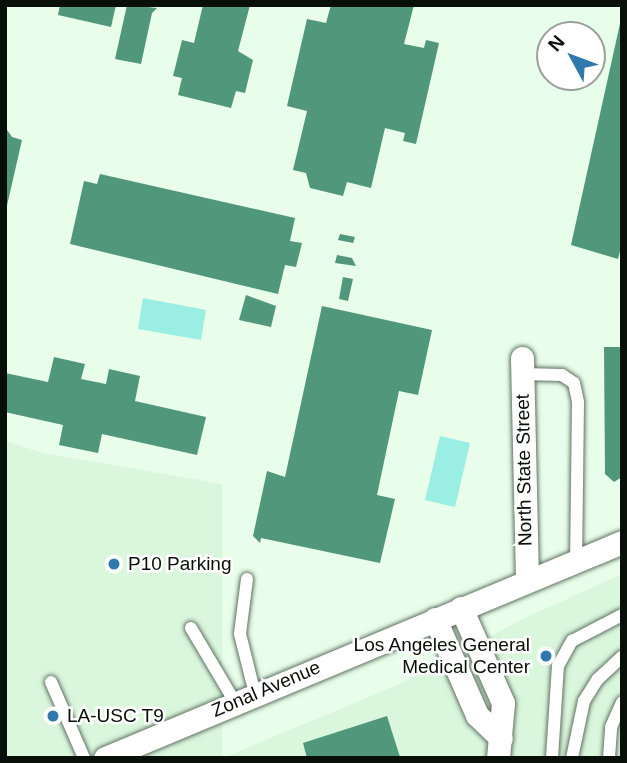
<!DOCTYPE html>
<html>
<head>
<meta charset="utf-8">
<style>
	body { margin:0 }
	#map { position:relative; width:627px; height:763px; overflow:hidden; background:#e8fdea; font-family:Arial,sans-serif }
	div>[style] { position:absolute }
	[style*='--x'] { left:calc(var(--x)*1px); top:calc(var(--y)*1px); width:calc(var(--w)*1px); rotate:calc(var(--a)*1deg) }
	.built>* { inset:0; background:#daf6dd }
	.water>* { inset:0; background:#9aeee4 }
	.building>* { inset:0; background:#50977c }
	.roads { filter:drop-shadow(0 0 2px #607262) drop-shadow(0 0 2px #607262) }
	.service>* { height:12px; margin:-6px; padding:0 6px; transform-origin:6px; border-radius:6px; background:#fff }
	.minor>* { height:23px; margin:-11.5px; padding:0 11.5px; transform-origin:11.5px; border-radius:11.5px; background:#fff }
	.dots>* { width:19px; height:19px; translate:-50% -50%; box-sizing:border-box; border:4px solid #fff; border-radius:50% }
	span { translate:-50% -50%; white-space:nowrap; text-align:center; line-height:1.15; -webkit-text-stroke:5px #fff; paint-order:stroke }
	.street-label { font-size:19px; color:#080e08 }
	.poi-label { font-size:19px; color:#080e08 }
	.left { translate:0 -50%; text-align:left }
	.right { translate:-100% -50%; text-align:right }
	.frame { position:absolute; inset:0; border:7px solid #080e08; pointer-events:none }
	.north { position:absolute; left:536px; top:21px; width:70px; height:70px; box-sizing:border-box; background:#fff; border:2px solid #9c9f9c; border-radius:50%; rotate:311deg; font-size:19px; font-weight:700; line-height:28px; text-align:center; color:#080e08 }
	.north::after { content:''; display:block; margin:auto; width:24px; height:32px; background:#2f79ac; clip-path:polygon(50% 0,100% 100%,50% 72%,0 100%) }
</style>
</head>
<body>
<div id="map">
	<div class="built">
		<div style="clip-path:polygon(5px 441px,43px 453px,222px 484px,222px 758px,5px 758px)"></div>
		<div style="clip-path:polygon(622px 574px,622px 758px,223px 758px,402px 683px,527px 617px)"></div>
	</div>
	<div class="water">
		<div style="clip-path:polygon(143px 298px,206px 310px,201px 340px,138px 329px)"></div>
		<div style="clip-path:polygon(440px 436px,470px 443px,455px 507px,425px 500px)"></div>
	</div>
	<div class="building">
		<div style="clip-path:polygon(60px 5px,116px 5px,111px 27px,58px 15px)"></div>
		<div style="clip-path:polygon(127px 5px,157px 8px,152px 13px,141px 64px,115px 59px)"></div>
		<div style="clip-path:polygon(203px 5px,250px 5px,238px 51px,253px 60px,245px 93px,236px 91px,231px 108px,178px 95px,182px 78px,173px 76px,182px 40px,194px 43px)"></div>
		<div style="clip-path:polygon(331px 5px,414px 5px,404px 44px,424px 48px,426px 40px,439px 43px,416px 144px,403px 141px,405px 133px,385px 128px,371px 188px,347px 182px,343px 196px,310px 188px,306px 173px,293px 170px,307px 111px,287px 106px,307px 19px,326px 23px)"></div>
		<div style="clip-path:polygon(621px 19px,622px 244px,618px 259px,571px 245px)"></div>
		<div style="clip-path:polygon(5px 127px,12px 137px,22px 140px,6px 210px)"></div>
		<div style="clip-path:polygon(100px 174px,295px 218px,290px 241px,302px 243px,296px 267px,285px 265px,278px 294px,70px 244px,84px 181px,97px 184px)"></div>
		<div style="clip-path:polygon(340px 234px,355px 237px,353px 243px,338px 240px)"></div>
		<div style="clip-path:polygon(337px 255px,352px 258px,356px 266px,335px 263px)"></div>
		<div style="clip-path:polygon(343px 277px,353px 279px,348px 301px,339px 299px)"></div>
		<div style="clip-path:polygon(246px 295px,276px 306px,271px 327px,239px 320px)"></div>
		<div style="clip-path:polygon(322px 306px,432px 330px,418px 395px,399px 391px,377px 495px,395px 499px,380px 563px,261px 538px,260px 543px,253px 536px,267px 471px,285px 477px)"></div>
		<div style="clip-path:polygon(604px 347px,622px 347px,622px 477px,614px 482px,605px 474px)"></div>
		<div style="clip-path:polygon(54px 357px,85px 364px,81px 379px,106px 384px,109px 369px,140px 376px,135px 401px,206px 417px,197px 455px,102px 434px,98px 453px,59px 445px,63px 425px,5px 412px,5px 373px,48px 382px)"></div>
		<div style="clip-path:polygon(387px 716px,400px 757px,307px 758px,303px 743px)"></div>
	</div>
	<div class="roads">
		<div class="service">
			<div style="--x:522;--y:374;--w:40;--a:1.4"></div>
			<div style="--x:562;--y:375;--w:14;--a:34"></div>
			<div style="--x:574;--y:383;--w:19;--a:78"></div>
			<div style="--x:578;--y:402;--w:159;--a:90.7"></div>
			<div style="--x:247;--y:579;--w:55;--a:97.3"></div>
			<div style="--x:240;--y:634;--w:62;--a:76"></div>
			<div style="--x:191;--y:628;--w:86;--a:59.3"></div>
			<div style="--x:51;--y:682;--w:83;--a:66.5"></div>
			<div style="--x:552;--y:758;--w:92;--a:-86.3"></div>
			<div style="--x:558;--y:666;--w:29;--a:-61"></div>
			<div style="--x:572;--y:641;--w:56;--a:-27.5"></div>
			<div style="--x:572;--y:758;--w:58;--a:-78.1"></div>
			<div style="--x:584;--y:701;--w:26;--a:-58"></div>
			<div style="--x:598;--y:679;--w:33;--a:-43"></div>
			<div style="--x:609;--y:758;--w:31;--a:-86"></div>
			<div style="--x:611;--y:727;--w:27;--a:-66"></div>
		</div>
		<div class="minor">
			<div style="--x:522;--y:358;--w:223;--a:88.7"></div>
			<div style="--x:461;--y:608;--w:104;--a:66.1"></div>
			<div style="--x:503;--y:703;--w:55;--a:95.2"></div>
			<div style="--x:435;--y:619;--w:105;--a:66.4"></div>
			<div style="--x:477;--y:715;--w:33;--a:44"></div>
			<div style="--x:105;--y:758;--w:560;--a:-22.67"></div>
		</div>
	</div>
	<div class="dots">
		<div style="left:114px;top:564px;background:#2f79ac"></div>
		<div style="left:546px;top:656px;background:#2f79ac"></div>
		<div style="left:53px;top:716px;background:#2f79ac"></div>
	</div>
	<div class="street-label">
		<span style="left:524px;top:470px;rotate:-91deg">North State Street</span>
		<span style="left:266px;top:689px;rotate:-23deg">Zonal Avenue</span>
	</div>
	<div class="poi-label">
		<span class="left" style="left:128px;top:564px">P10 Parking</span>
		<span class="right" style="left:530px;top:656px">Los Angeles General<br>Medical Center</span>
		<span class="left" style="left:67px;top:716px">LA-USC T9</span>
	</div>
	<div class="frame"></div>
	<div class="north">N</div>
</div>
</body>
</html>
